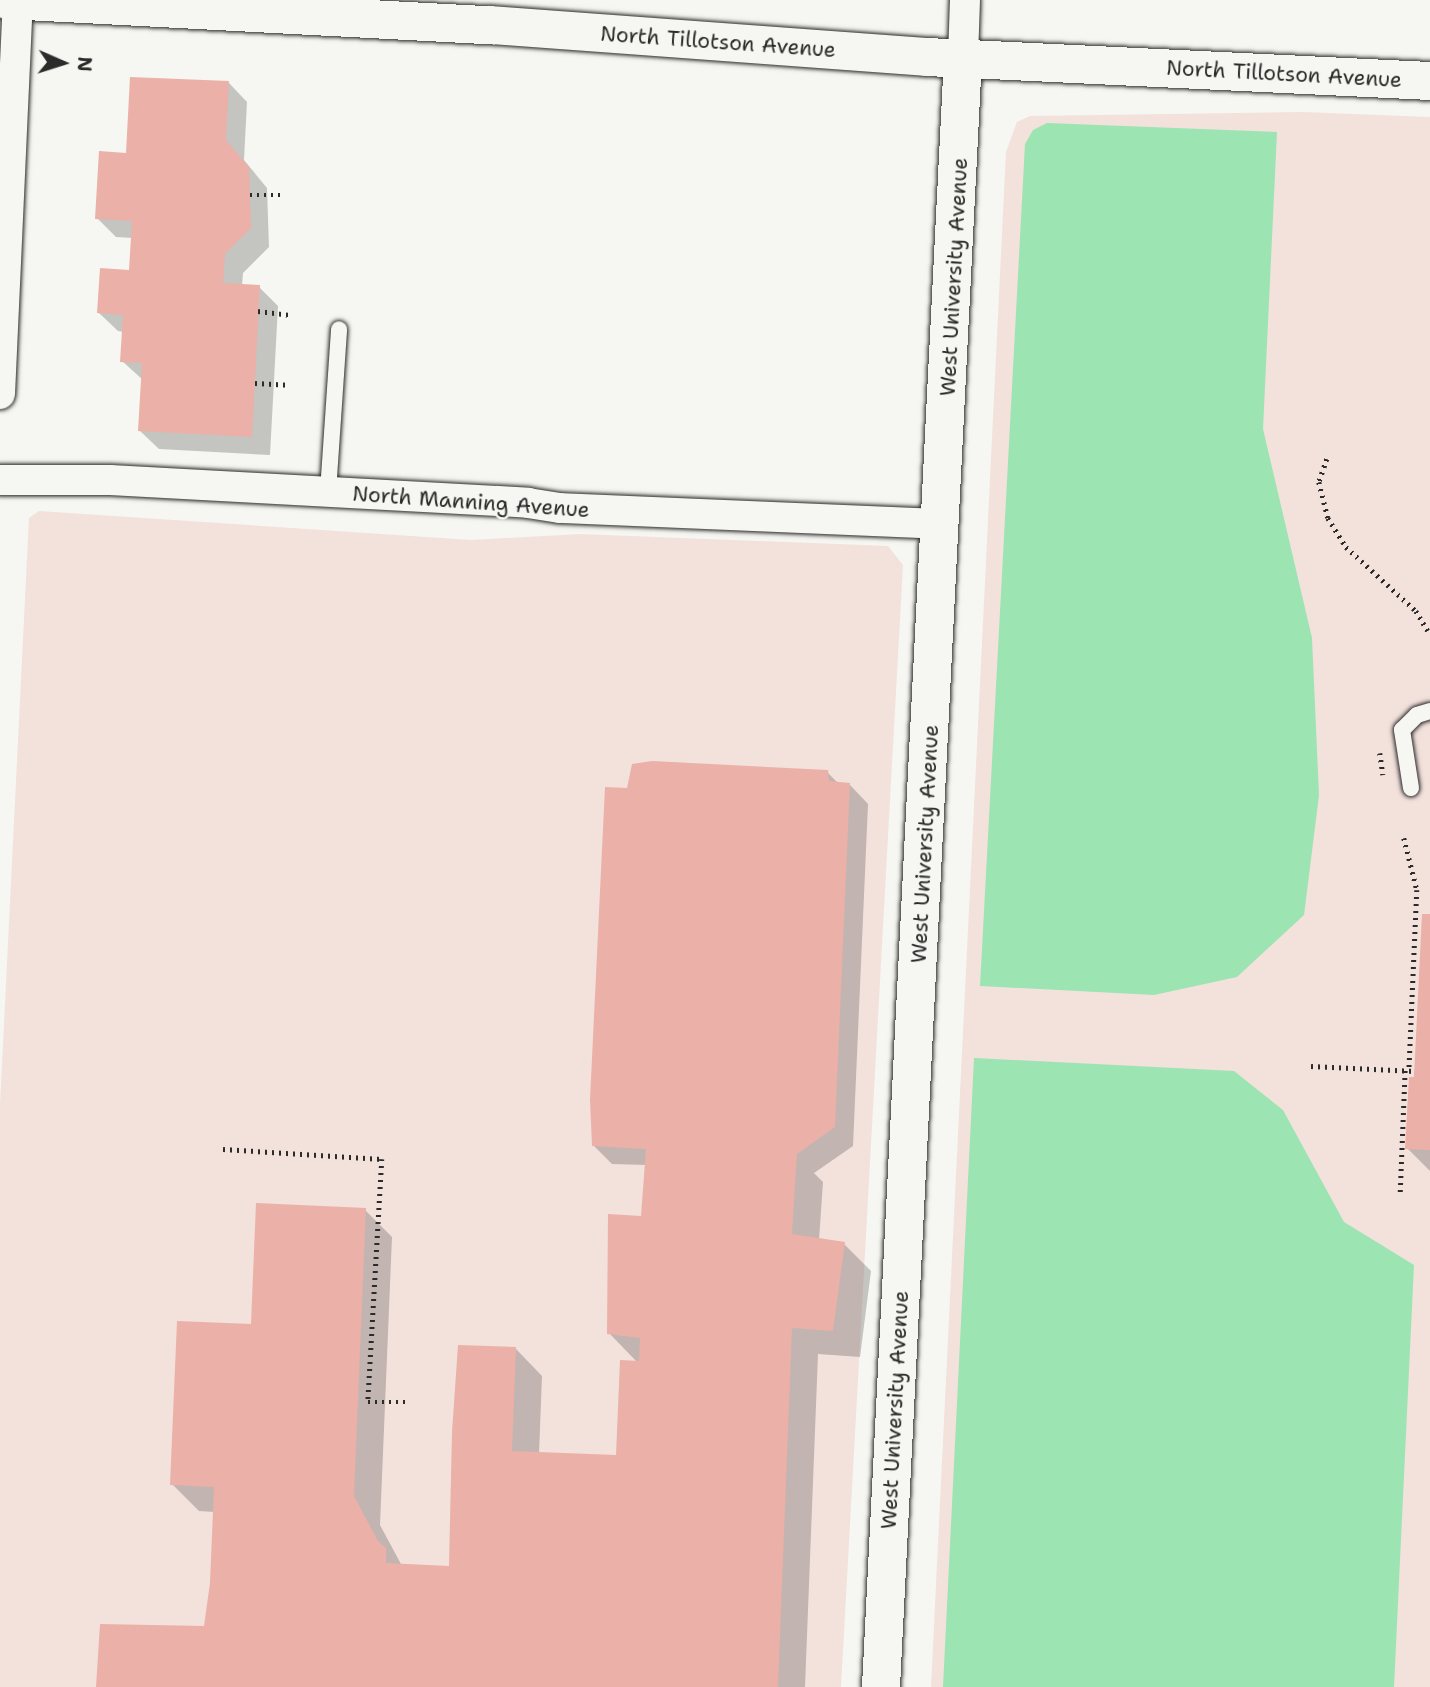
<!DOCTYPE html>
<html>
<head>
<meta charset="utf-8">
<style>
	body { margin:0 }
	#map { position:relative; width:1430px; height:1687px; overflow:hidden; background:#f6f6f2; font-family:"Shantell Sans",sans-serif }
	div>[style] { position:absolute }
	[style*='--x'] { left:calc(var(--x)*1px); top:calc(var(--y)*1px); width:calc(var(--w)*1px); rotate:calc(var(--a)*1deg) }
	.built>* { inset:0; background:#f3e1dc }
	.green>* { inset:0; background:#9ce4b2 }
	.shadow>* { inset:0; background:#0003 }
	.building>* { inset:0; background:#ebb0a7 }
	.path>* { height:4.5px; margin-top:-2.25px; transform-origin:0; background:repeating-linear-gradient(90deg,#2b2b2b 0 2px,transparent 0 7px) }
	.roads { filter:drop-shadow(0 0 2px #2b2b2b) drop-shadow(0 0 2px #2b2b2b) }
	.lane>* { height:16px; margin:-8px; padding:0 8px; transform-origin:8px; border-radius:8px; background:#f6f6f2 }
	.street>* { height:30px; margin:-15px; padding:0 15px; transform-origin:15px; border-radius:15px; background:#f6f6f2 }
	.secondary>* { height:38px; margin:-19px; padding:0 19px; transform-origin:19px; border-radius:19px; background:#f6f6f2 }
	span { translate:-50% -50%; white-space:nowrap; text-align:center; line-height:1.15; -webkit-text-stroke:5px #f6f6f2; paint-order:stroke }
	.street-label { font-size:21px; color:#2b2b2b }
	.north { position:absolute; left:28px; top:28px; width:70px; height:70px; -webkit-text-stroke:5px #f6f6f2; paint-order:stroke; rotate:93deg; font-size:19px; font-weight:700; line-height:28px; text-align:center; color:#2b2b2b }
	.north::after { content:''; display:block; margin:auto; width:24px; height:32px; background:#2b2b2b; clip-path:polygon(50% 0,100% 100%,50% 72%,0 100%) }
</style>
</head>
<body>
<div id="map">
	<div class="built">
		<div style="clip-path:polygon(1302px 112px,1430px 117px,1430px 1687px,931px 1687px,1006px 152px,1017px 122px,1030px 116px)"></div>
		<div style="clip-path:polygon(39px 511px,471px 540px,580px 534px,888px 546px,903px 565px,841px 1687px,0 1687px,0 1105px,29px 518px)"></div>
	</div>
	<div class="green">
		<div style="clip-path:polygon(1047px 123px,1277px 132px,1263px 429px,1312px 638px,1319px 795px,1304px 915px,1237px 977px,1154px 995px,980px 986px,1025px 144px,1033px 130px)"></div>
		<div style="clip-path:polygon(974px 1058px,1234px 1071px,1283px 1110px,1344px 1222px,1414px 1265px,1394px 1687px,943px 1687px)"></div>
	</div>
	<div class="shadow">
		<div style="clip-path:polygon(229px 83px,247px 102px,244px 160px,267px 188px,269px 247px,243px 273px,242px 286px,259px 287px,278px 306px,270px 455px,159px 449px,140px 431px,143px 380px,122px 361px,124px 332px,118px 331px,99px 313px,131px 271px,133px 238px,116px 237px,97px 218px,128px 154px)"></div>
		<div style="clip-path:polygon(827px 772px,839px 784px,850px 785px,868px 804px,853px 1146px,814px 1173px,823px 1182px,819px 1240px,844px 1244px,871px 1271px,860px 1357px,818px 1354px,805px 1687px,98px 1687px,206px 1628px,212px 1583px,215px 1512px,199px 1511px,172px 1484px,253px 1326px,365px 1210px,392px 1237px,380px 1525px,402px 1566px,450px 1568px,516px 1349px,542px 1376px,539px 1454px,618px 1457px,638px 1363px,609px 1333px,642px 1218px,647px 1165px,612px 1164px,593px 1145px,628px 790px)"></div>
		<div style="clip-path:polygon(1430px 916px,1430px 1171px,1407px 1148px)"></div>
	</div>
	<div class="building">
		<div style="clip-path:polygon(130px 77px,229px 81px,226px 140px,249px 167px,251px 228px,225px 254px,223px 283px,260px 285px,252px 437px,138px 431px,142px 363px,120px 362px,123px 315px,97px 313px,100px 268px,129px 270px,132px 221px,95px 219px,99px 151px,126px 153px)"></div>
		<div style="clip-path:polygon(652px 761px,828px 770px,829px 781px,850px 783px,835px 1127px,797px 1154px,792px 1234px,845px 1242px,833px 1331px,792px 1328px,778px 1687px,96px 1687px,100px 1624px,204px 1626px,210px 1583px,214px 1487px,170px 1485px,177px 1321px,251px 1324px,256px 1203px,366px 1208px,354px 1496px,378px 1541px,386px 1548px,386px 1563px,449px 1566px,452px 1432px,458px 1345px,516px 1347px,512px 1451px,616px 1455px,620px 1360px,639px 1361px,640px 1338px,607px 1334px,608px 1214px,641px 1216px,646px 1149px,592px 1146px,590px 1100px,605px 787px,627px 788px,632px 764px)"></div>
		<div style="clip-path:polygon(1422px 914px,1430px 914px,1430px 1150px,1405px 1149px,1409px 1077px,1414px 1077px)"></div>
	</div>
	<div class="path">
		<div style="--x:250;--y:195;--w:31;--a:0"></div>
		<div style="--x:258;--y:311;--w:34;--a:7"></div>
		<div style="--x:255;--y:383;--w:33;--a:3"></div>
		<div style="--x:1327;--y:459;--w:24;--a:109"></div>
		<div style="--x:1319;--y:482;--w:37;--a:76"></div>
		<div style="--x:1328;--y:518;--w:34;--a:58"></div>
		<div style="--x:1346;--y:547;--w:95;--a:42.4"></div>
		<div style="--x:1416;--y:611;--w:23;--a:59"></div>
		<div style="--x:1380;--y:753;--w:22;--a:82"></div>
		<div style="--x:1404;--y:838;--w:54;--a:76"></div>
		<div style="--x:1417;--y:890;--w:180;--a:92.5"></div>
		<div style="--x:1311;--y:1066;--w:104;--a:2.8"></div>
		<div style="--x:223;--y:1149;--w:159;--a:3.6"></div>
		<div style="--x:382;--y:1159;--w:243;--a:93.3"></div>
		<div style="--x:368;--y:1402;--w:40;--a:0"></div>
		<div style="--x:1400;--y:1192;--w:122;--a:-87.7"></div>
	</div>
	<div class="roads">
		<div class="lane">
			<div style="--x:328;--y:492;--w:163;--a:-86.1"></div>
			<div style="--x:1411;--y:788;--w:59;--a:-98.8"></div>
			<div style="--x:1402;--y:730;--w:21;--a:-45"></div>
			<div style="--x:1417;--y:715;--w:14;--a:-17"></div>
		</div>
		<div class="street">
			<div style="--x:963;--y:57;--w:57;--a:-88"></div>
			<div style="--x:0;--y:394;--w:394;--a:-87.4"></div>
			<div style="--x:0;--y:480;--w:110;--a:0"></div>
			<div style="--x:110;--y:480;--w:419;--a:3.1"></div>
			<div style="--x:528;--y:503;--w:32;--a:9"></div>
			<div style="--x:560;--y:508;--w:382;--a:2.4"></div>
		</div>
		<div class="secondary">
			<div style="--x:7;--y:0;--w:485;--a:3"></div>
			<div style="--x:491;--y:25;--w:437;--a:4.2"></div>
			<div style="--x:927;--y:57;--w:504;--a:2.73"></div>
			<div style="--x:881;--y:1687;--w:1632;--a:-87.12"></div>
		</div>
	</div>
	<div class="street-label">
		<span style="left:718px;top:42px;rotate:4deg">North Tillotson Avenue</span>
		<span style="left:1284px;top:74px;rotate:3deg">North Tillotson Avenue</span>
		<span style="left:954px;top:277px;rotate:-87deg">West University Avenue</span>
		<span style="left:471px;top:502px;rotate:4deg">North Manning Avenue</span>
		<span style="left:925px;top:844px;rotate:-87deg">West University Avenue</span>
		<span style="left:895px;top:1410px;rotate:-87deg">West University Avenue</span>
	</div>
	<div class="north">N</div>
</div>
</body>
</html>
